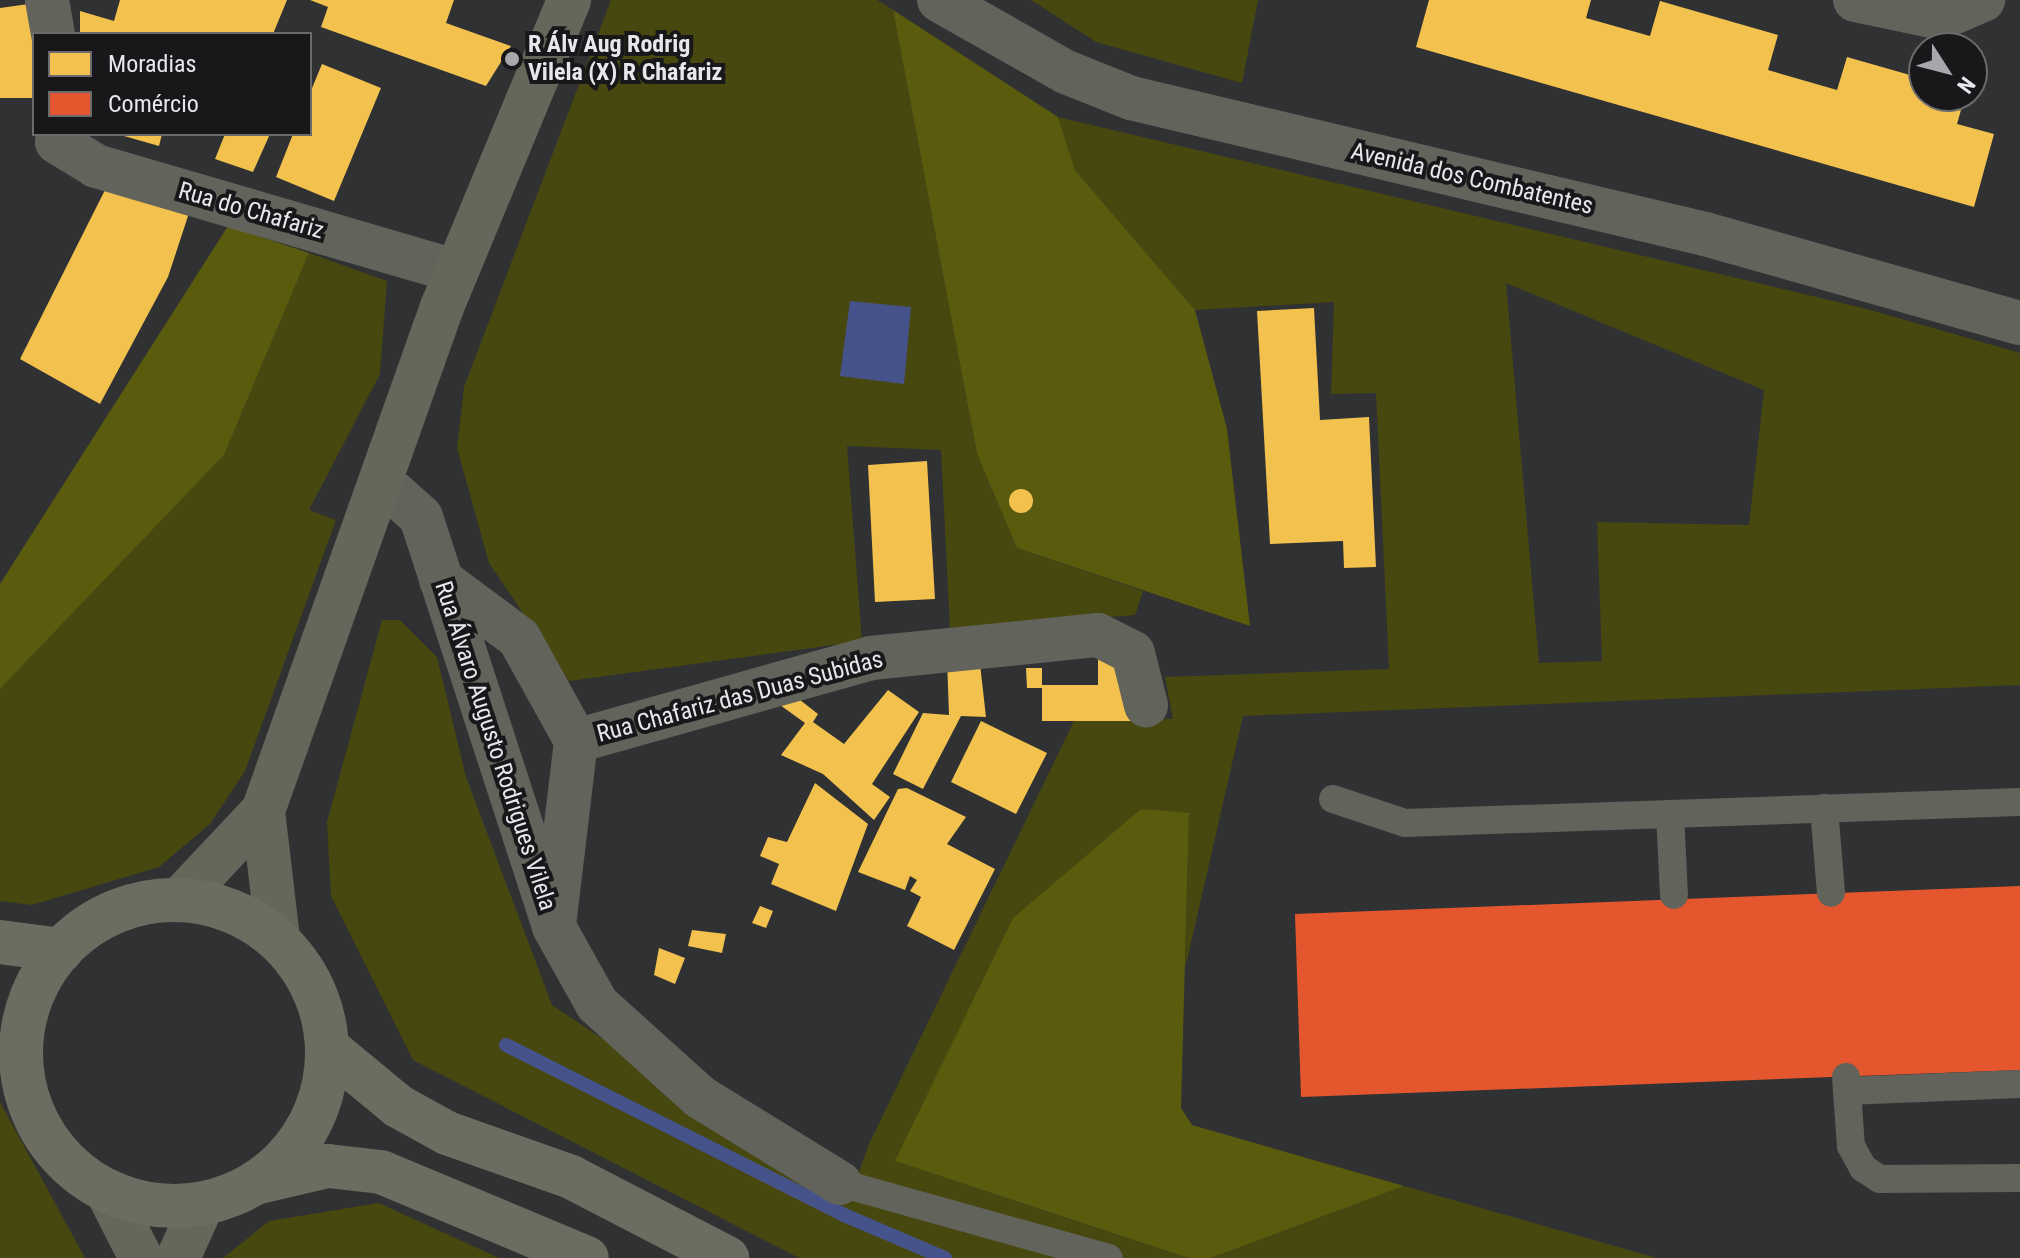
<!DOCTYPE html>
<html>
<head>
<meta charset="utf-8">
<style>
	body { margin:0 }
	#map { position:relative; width:2020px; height:1258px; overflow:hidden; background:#303133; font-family:"Roboto Condensed",sans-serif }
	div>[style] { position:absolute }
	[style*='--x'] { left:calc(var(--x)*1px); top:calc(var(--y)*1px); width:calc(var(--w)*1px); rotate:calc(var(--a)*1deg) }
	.green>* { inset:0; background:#474710 }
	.forest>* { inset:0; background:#5b5b0e }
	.water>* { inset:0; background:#46538b }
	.homes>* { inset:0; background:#f2c14e }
	.round { border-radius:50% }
	.shops>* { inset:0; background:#e4572e }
	.stream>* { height:14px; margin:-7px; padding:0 7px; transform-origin:7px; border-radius:7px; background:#46538b }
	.service>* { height:28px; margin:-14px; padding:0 14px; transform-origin:14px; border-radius:14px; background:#62635b }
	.minor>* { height:44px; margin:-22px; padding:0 22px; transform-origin:22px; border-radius:22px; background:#62635b }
	.tertiary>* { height:44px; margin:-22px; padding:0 22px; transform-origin:22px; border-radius:22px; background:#62635b }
	.secondary>* { height:44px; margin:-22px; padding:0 22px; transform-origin:22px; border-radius:22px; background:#66665b }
	.primary>* { height:44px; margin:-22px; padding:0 22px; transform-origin:22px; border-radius:22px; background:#6c6c60 }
	.primary>.ring { margin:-22px; padding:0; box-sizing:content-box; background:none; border:44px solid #6c6c60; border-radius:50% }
	.dots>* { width:22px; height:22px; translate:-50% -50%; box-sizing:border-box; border:4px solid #18181a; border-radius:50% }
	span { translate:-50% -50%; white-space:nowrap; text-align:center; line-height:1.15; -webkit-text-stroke:8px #18181a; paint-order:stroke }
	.poi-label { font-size:24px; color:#e7e8eb; font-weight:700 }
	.left { translate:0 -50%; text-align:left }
	.street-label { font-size:24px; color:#e7e8eb }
	.legend { position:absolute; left:32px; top:32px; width:280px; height:104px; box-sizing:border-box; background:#18181a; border:2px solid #6b6b6e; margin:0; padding:10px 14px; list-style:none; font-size:24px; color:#e7e8eb }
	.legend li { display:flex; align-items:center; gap:16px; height:40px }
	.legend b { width:40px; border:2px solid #6b6b6e }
	.north { position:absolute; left:1908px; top:32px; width:80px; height:80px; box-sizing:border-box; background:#18181a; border:2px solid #6b6b6e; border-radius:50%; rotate:126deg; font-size:22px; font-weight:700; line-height:32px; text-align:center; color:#e7e8eb }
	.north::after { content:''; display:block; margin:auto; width:28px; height:36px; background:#a7a8ab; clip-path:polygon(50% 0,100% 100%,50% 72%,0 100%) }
</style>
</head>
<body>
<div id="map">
	<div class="green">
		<div style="clip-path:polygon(611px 0,877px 0,893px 10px,977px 454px,1017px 548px,1143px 591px,1135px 615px,950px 630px,941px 450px,847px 446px,862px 641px,569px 681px,489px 563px,457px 448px,464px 387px)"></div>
		<div style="clip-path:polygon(1031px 0,1258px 0,1242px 83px,1096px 42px)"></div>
		<div style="clip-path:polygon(evenodd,1058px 117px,1863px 308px,2020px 353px,2020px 685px,1243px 716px,1185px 969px,1189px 813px,895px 1161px,1188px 1258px,799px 1258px,413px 1060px,331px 896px,327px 822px,382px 620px,400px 620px,437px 657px,466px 777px,552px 1005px,848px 1203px,869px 1144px,1074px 721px,1173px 719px,1165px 677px,1389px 669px,1376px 393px,1331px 394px,1334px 302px,1195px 310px,1075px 170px,1058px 117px,1506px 283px,1764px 390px,1749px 525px,1597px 522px,1602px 661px,1539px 663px,1506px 283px)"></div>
		<div style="clip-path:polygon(309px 253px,387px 281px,380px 374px,309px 510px,336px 520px,245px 771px,210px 824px,159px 867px,32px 905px,0 901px,0 689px,224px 455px)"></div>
		<div style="clip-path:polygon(0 1102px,85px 1258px,0 1258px)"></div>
		<div style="clip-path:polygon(1404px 1186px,1657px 1258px,1211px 1258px)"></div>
		<div style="clip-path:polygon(379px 1203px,499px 1258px,223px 1258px,269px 1221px)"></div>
	</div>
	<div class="forest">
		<div style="clip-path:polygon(893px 10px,1058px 117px,1075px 170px,1195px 310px,1227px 429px,1250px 626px,1017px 548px,977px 454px)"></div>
		<div style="clip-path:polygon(228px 226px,309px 253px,224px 455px,0 689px,0 584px)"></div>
		<div style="clip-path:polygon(1141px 809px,1189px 813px,1181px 1108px,1192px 1125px,1404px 1186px,1211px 1258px,1188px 1258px,895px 1161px,1013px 918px)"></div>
	</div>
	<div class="water">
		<div style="clip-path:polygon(850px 301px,911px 307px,904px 384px,840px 376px)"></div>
	</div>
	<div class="homes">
		<div style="clip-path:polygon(120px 0,287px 0,273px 34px,80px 34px,80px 11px,114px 21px)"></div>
		<div style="clip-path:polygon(310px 0,454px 0,446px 23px,511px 46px,486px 86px,321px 27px,328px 7px)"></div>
		<div style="clip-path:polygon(1429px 0,1591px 0,1586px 18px,1650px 36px,1660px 1px,1778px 35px,1768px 70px,1837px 90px,1847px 57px,1924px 79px,1924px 96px,1965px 96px,1957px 124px,1994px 134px,1974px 207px,1416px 47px)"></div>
		<div style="clip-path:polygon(43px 2px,34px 34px,34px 98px,0 98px,0 8px)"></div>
		<div style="clip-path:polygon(322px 64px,381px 88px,334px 201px,276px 177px,293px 134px,310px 134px,310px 93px)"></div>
		<div style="clip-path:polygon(117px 134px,162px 134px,159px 146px)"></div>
		<div style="clip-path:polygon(225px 134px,270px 134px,253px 172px,215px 159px)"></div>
		<div style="clip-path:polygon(105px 190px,189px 213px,168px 277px,100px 404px,20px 359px)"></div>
		<div style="clip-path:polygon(1314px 308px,1320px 420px,1369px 417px,1376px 567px,1344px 568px,1343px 541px,1270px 544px,1257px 311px)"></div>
		<div style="clip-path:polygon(927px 461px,935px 599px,875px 602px,868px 465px)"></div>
		<div class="round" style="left:1009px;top:489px;width:24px;height:24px"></div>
		<div style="clip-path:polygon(979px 655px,986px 717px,961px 716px,923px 789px,893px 774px,923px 713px,949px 715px,947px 660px)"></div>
		<div style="clip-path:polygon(1098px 655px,1117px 665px,1132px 721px,1042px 721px,1042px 688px,1027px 688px,1026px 668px,1042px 668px,1042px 685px,1098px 685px)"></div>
		<div style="clip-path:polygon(888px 690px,919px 712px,872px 784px,890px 797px,874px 820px,823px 774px,781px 755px,805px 723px,780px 705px,795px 696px,818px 714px,813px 722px,844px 744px)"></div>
		<div style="clip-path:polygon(981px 721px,1047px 753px,1016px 814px,951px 782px)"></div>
		<div style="clip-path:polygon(815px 783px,868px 824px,836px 911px,771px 884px,779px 864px,760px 856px,768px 837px,787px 842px)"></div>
		<div style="clip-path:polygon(907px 788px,966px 817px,947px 844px,995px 869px,954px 950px,907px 926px,921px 897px,910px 891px,917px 880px,910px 876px,905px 890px,858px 872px,898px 789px)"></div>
		<div style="clip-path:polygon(760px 906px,773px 911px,766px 928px,752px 923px)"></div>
		<div style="clip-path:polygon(692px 930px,726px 934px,722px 953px,688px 946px)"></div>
		<div style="clip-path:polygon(659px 948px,685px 958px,675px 984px,654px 975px)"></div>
	</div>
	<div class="shops">
		<div style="clip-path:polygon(2020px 886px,2020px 1070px,1301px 1097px,1295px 914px)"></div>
	</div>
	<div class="stream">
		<div style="--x:506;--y:1045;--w:378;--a:26.7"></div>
		<div style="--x:844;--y:1215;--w:110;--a:23.1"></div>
	</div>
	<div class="service">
		<div style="--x:1333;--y:799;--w:76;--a:18.4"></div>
		<div style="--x:1405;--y:823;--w:615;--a:-1.96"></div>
		<div style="--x:1824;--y:808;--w:85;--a:85.3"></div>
		<div style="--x:1670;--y:814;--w:81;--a:87.2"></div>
		<div style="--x:1846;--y:1077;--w:69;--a:85.9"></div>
		<div style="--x:1851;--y:1146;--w:25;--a:61"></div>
		<div style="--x:1863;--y:1168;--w:20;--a:33"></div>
		<div style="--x:1880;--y:1179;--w:140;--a:-0.4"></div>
		<div style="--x:1847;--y:1091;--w:173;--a:-2.3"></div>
		<div style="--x:840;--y:1183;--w:279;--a:15.6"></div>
	</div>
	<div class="minor">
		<div style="--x:47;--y:0;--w:35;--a:80"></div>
		<div style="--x:1855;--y:0;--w:88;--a:11.8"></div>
		<div style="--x:1941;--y:18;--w:46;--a:-23.2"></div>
		<div style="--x:58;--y:134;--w:8;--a:97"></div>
		<div style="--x:57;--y:142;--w:46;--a:31.6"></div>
		<div style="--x:96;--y:166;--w:375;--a:16.3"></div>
		<div style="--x:382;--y:482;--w:52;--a:41.9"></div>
		<div style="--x:421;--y:517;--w:431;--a:72"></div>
		<div style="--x:554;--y:927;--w:88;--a:60.8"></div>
		<div style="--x:597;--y:1004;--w:139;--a:42.1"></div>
		<div style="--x:700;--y:1097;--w:164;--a:31.6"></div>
		<div style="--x:441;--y:580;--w:97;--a:36.6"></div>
		<div style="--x:519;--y:638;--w:118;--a:61"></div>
		<div style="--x:576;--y:741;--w:186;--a:96.8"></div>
		<div style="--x:576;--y:741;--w:306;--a:-15.7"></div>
		<div style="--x:871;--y:658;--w:228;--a:-5.8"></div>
		<div style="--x:1098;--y:635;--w:39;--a:27"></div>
		<div style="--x:1133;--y:653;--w:54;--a:76"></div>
	</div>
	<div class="tertiary">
		<div style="--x:939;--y:0;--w:146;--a:29.6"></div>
		<div style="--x:1066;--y:72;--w:70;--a:21.8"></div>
		<div style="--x:1131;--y:98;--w:590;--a:13.33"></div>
		<div style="--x:1705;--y:234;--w:327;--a:15.8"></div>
	</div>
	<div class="secondary">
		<div style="--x:263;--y:811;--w:129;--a:83.3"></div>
		<div style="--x:179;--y:900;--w:122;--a:-46.7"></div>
		<div style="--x:263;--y:811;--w:535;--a:-70.45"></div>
		<div style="--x:442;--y:307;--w:332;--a:-67.5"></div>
		<div style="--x:108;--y:1193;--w:73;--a:63.1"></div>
		<div style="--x:178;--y:1258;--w:58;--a:-65.6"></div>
	</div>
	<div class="primary">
		<div class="ring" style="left:21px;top:900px;width:262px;height:262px"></div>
		<div style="--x:0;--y:942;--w:62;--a:7.5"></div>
		<div style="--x:328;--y:1048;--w:91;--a:39.6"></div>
		<div style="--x:398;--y:1106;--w:56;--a:28.9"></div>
		<div style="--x:447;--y:1133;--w:132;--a:19.5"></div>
		<div style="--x:571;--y:1177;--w:176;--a:27.4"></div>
		<div style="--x:259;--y:1182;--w:71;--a:-13.1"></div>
		<div style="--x:328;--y:1166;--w:53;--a:6.5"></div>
		<div style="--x:381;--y:1172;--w:223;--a:22.7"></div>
	</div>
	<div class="dots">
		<div style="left:512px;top:59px;background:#a7a8ab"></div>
	</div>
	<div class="poi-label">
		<span class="left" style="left:528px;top:59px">R Álv Aug Rodrig<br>Vilela (X) R Chafariz</span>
	</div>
	<div class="street-label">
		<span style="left:1472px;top:179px;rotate:13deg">Avenida dos Combatentes</span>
		<span style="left:251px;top:211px;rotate:16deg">Rua do Chafariz</span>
		<span style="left:740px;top:697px;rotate:-15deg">Rua Chafariz das Duas Subidas</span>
		<span style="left:495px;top:746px;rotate:72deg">Rua Álvaro Augusto Rodrigues Vilela</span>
	</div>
	<ul class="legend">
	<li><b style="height:22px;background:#f2c14e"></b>Moradias</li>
	<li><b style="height:22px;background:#e4572e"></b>Comércio</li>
	</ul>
	<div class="north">N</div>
</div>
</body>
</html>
